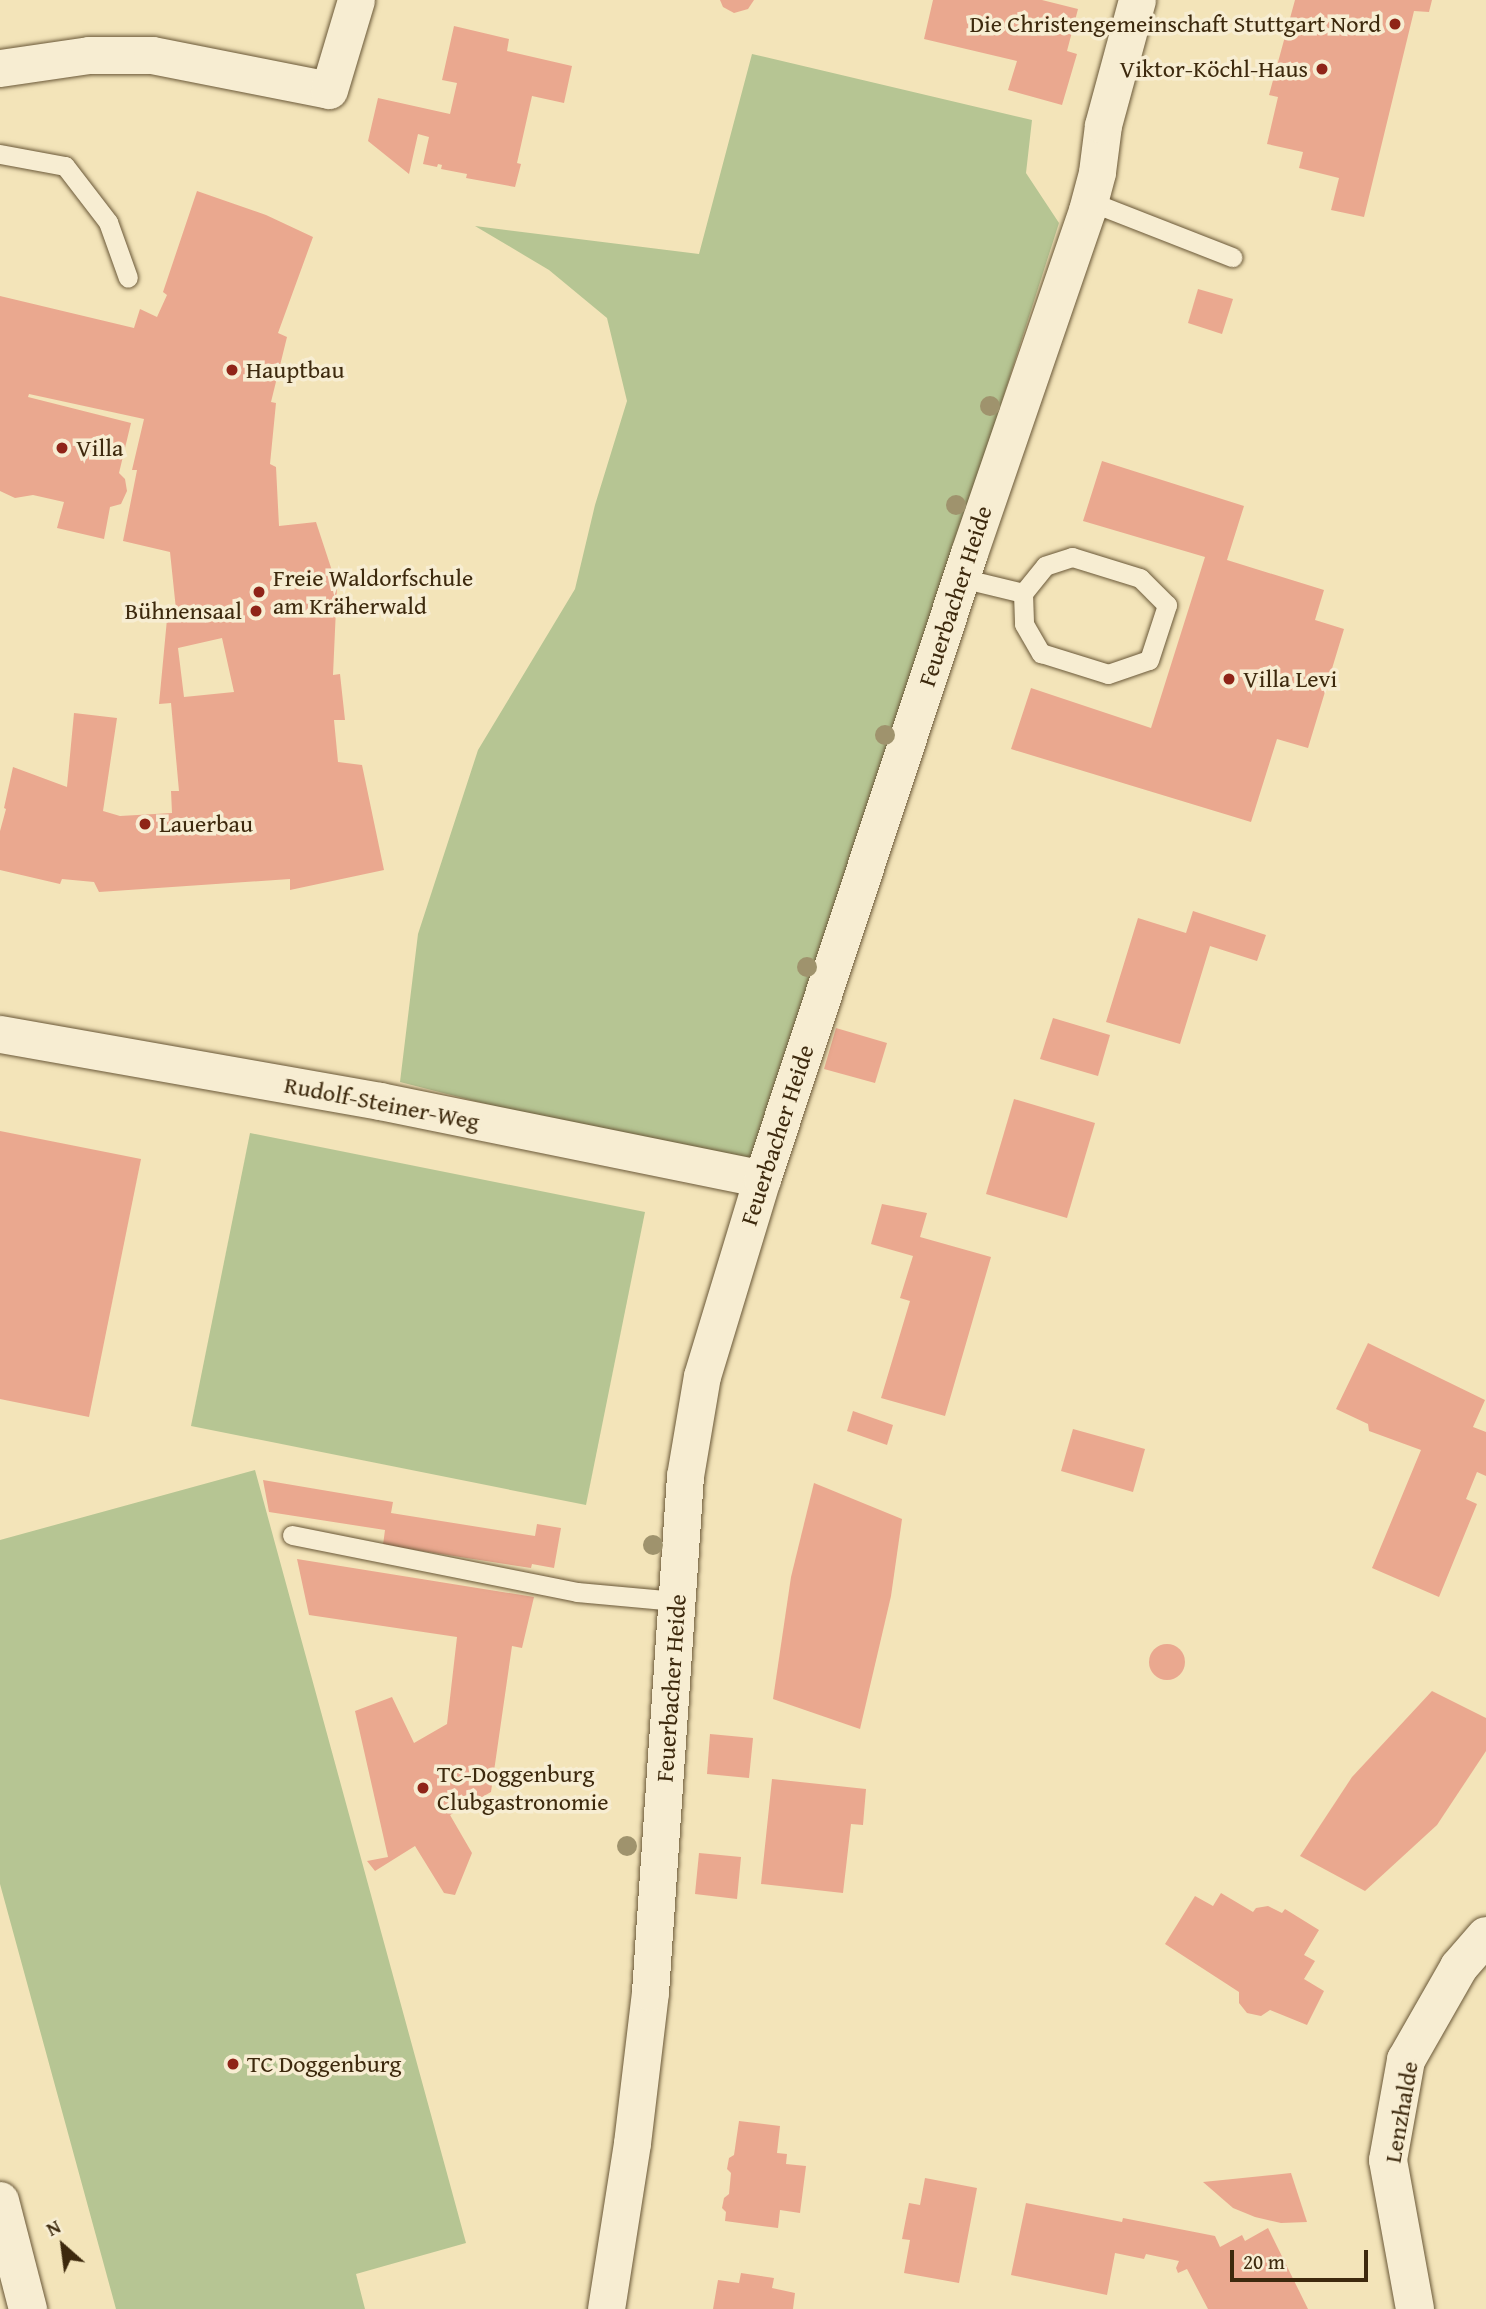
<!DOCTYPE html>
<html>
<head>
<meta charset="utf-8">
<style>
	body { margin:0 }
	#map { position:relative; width:1486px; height:2309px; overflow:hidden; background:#f3e4b9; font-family:"Gentium Book Plus",serif }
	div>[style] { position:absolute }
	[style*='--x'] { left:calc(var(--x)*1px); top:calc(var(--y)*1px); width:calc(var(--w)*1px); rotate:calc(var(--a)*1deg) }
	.green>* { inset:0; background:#b6c593 }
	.building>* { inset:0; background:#eaa88f }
	.round { border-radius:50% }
	.roads { filter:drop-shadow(0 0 2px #6a5838) drop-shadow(0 0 2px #6a5838) }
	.service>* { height:19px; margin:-9.5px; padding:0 9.5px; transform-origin:9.5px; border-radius:9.5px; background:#f7edd2 }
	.minor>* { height:37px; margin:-18.5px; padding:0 18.5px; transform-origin:18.5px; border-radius:18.5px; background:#f7edd2 }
	.tertiary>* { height:38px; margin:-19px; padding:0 19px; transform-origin:19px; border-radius:19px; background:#f7edd2 }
	.secondary>* { height:38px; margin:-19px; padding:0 19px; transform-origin:19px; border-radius:19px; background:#f7edd2 }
	.trees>* { width:20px; height:20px; margin:-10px; border-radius:50%; background:#9f936d }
	.dots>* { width:19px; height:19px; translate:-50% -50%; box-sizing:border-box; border:4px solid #f7edd2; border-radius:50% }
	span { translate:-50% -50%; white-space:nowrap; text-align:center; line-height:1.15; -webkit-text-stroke:7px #f7edd2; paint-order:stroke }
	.poi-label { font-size:24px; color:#3d290d }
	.right { translate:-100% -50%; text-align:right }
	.left { translate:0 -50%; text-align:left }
	.street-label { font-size:24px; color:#3d290d }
	.north { position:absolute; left:28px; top:2211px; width:70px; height:70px; -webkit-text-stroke:5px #f7edd2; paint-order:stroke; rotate:332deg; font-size:19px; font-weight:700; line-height:28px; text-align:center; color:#3d290d }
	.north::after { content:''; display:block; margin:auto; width:24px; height:32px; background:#3d290d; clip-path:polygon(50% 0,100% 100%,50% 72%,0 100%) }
	.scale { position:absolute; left:1230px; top:2250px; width:138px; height:32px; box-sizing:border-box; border:4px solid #3d290d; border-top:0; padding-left:9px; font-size:21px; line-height:24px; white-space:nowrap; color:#3d290d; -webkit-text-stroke:5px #f7edd2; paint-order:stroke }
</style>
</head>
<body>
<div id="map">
	<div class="green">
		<div style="clip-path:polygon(752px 54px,1032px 120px,1026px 173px,1059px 223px,755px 1172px,400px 1082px,418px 934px,478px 750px,575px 589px,595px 505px,627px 401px,607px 318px,549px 270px,475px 226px,699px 254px)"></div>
		<div style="clip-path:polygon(250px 1133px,645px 1212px,586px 1505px,191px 1426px)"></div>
		<div style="clip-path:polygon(255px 1470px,466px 2243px,356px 2274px,365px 2309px,116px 2309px,0 1884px,0 1540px)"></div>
	</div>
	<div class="building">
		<div style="clip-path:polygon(720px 0,754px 0,748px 9px,734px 13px,723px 7px)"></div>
		<div style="clip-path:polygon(933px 0,1042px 0,1078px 9px,1067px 51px,1077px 54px,1062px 105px,1008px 90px,1017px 61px,924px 39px)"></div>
		<div style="clip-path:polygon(1295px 0,1432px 0,1429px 12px,1414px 11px,1364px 217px,1331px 210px,1339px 178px,1299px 168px,1303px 152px,1267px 144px,1278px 97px,1269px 95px)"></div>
		<div style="clip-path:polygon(454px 26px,509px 39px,507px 51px,572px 66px,564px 103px,532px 96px,517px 163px,521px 164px,515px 187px,466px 178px,467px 174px,441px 169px,442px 165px,438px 164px,437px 167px,423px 164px,429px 137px,418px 134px,409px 174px,368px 141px,378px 98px,450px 114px,457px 83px,442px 80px)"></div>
		<div style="clip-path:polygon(evenodd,197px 191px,266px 215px,313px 237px,278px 333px,287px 337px,271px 402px,276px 403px,270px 464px,276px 467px,279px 526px,316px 522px,337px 586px,333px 675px,340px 674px,345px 720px,334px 720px,338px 762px,362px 765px,384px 870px,290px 890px,290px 879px,99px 892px,94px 882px,62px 879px,60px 884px,0 870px,0 831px,6px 809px,4px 808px,13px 767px,67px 787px,74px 713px,117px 718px,103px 811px,120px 816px,172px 813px,171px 791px,179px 791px,171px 703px,159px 704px,167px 619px,177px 619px,170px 552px,123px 541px,137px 470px,132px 470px,144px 419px,29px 394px,28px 397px,131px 423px,119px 473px,125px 479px,127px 491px,121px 504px,110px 507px,104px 539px,57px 528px,64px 502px,33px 495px,15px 498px,0 491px,0 296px,134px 328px,140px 309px,157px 317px,167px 295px,163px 292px,197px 191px,222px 638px,234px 692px,184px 697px,178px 648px,222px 638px)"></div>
		<div style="clip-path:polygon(1198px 289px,1233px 299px,1222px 334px,1188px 323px)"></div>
		<div style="clip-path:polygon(1102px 461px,1244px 506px,1227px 560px,1324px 590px,1315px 620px,1344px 629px,1308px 748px,1277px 739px,1251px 822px,1011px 749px,1031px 688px,1151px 728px,1205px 557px,1083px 521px)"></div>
		<div style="clip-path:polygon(1193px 911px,1266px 935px,1257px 961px,1210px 946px,1180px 1044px,1106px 1022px,1138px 918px,1186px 933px)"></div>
		<div style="clip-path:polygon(1053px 1018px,1110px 1035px,1098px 1076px,1040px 1059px)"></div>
		<div style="clip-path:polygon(836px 1028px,887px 1043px,875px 1083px,824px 1069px)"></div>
		<div style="clip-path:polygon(1014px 1099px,1095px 1123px,1067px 1218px,986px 1194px)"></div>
		<div style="clip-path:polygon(0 1131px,141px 1159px,89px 1417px,0 1399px)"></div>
		<div style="clip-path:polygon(882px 1204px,927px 1213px,920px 1237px,991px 1257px,945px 1416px,881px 1398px,910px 1301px,900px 1298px,913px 1256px,871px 1244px)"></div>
		<div style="clip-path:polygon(1368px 1343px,1485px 1400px,1473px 1427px,1486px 1432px,1486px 1476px,1477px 1472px,1466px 1499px,1477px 1504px,1439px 1597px,1372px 1568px,1421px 1450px,1369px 1431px,1368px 1424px,1336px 1409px)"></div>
		<div style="clip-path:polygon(853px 1411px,893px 1425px,887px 1445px,847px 1431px)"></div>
		<div style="clip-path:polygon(1073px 1429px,1145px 1449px,1133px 1492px,1061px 1471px)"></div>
		<div style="clip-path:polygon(263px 1480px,393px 1502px,391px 1513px,535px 1536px,537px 1524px,561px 1528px,554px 1568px,532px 1564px,531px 1568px,383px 1545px,385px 1530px,269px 1512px)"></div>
		<div style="clip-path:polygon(814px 1483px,902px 1519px,891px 1596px,860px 1729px,773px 1699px,791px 1577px)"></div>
		<div style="clip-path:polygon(297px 1559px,534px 1597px,522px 1648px,512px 1646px,491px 1792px,450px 1815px,472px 1853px,455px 1895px,444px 1893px,415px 1846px,375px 1871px,367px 1861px,388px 1857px,355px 1711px,392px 1697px,414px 1743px,447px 1724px,457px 1637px,309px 1615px)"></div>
		<div class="round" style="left:1149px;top:1644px;width:36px;height:36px"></div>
		<div style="clip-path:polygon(1432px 1691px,1486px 1718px,1486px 1751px,1437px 1825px,1365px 1891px,1300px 1856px,1352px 1777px)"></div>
		<div style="clip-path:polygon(710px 1734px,753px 1738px,749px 1778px,707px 1774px)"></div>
		<div style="clip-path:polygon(772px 1779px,866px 1789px,863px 1825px,851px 1824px,843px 1893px,761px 1884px)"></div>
		<div style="clip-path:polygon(699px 1853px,741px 1857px,737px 1899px,695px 1894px)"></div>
		<div style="clip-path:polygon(1221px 1893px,1253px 1912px,1256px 1908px,1268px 1906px,1282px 1913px,1285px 1909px,1319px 1930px,1304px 1955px,1315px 1961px,1304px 1979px,1324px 1991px,1307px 2025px,1270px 2010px,1261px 2016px,1247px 2013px,1239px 2003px,1239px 1992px,1165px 1944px,1195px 1896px,1213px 1906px)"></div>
		<div style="clip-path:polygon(739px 2121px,780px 2126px,777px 2153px,787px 2154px,786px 2164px,806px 2166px,800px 2213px,780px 2210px,778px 2228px,725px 2221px,726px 2212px,722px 2208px,724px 2198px,729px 2194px,731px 2173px,727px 2169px,729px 2158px,734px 2155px)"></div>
		<div style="clip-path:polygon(1291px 2173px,1307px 2222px,1281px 2223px,1255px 2217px,1233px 2208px,1203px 2182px)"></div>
		<div style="clip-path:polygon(925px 2178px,977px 2188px,959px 2283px,904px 2273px,910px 2240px,902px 2239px,909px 2203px,920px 2205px)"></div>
		<div style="clip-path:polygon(1026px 2203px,1122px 2222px,1123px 2218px,1215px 2236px,1220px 2247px,1242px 2235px,1245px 2241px,1268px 2228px,1308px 2309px,1208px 2309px,1187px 2269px,1178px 2273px,1176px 2268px,1179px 2261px,1146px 2254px,1144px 2259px,1115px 2253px,1107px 2295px,1011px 2275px)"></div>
		<div style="clip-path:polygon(741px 2273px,774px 2278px,772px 2288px,795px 2293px,793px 2309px,713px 2309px,718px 2280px,739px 2283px)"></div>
	</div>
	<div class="roads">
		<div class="service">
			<div style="--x:0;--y:154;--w:66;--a:10.5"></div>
			<div style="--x:65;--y:166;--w:71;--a:52.5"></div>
			<div style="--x:108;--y:222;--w:59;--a:70.3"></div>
			<div style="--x:1089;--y:201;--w:154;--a:21.4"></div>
			<div style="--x:961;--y:578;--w:64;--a:13.6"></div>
			<div style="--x:1023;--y:593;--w:31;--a:88"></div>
			<div style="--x:1024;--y:624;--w:34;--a:60"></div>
			<div style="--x:1041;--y:653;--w:70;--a:17.4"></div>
			<div style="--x:1108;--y:674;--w:43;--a:-18.9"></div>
			<div style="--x:1149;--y:660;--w:58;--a:-71.9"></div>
			<div style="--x:1167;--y:605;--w:38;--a:-135"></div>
			<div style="--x:1140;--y:578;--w:71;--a:-162.8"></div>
			<div style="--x:1072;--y:557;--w:28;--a:162"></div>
			<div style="--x:1045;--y:566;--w:35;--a:129"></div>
			<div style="--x:292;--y:1535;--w:291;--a:11.3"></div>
			<div style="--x:577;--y:1592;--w:99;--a:5.2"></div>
		</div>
		<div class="minor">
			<div style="--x:0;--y:68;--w:90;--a:-8.3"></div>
			<div style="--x:89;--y:55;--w:63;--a:0"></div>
			<div style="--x:152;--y:55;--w:180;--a:11.2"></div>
			<div style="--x:329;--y:90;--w:94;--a:-73.3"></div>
			<div style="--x:0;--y:1034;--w:386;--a:10"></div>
			<div style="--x:380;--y:1101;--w:390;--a:11.5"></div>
			<div style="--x:606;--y:2309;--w:168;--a:-81.1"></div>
			<div style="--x:632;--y:2143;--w:152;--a:-83.2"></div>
			<div style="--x:650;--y:1992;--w:517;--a:-86.12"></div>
			<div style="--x:685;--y:1476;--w:101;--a:-80.4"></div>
			<div style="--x:702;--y:1376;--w:206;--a:-73.1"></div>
			<div style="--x:762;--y:1179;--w:659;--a:-71.7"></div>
			<div style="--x:969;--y:553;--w:363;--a:-71"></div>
			<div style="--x:1087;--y:210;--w:39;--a:-75"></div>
			<div style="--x:1097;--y:172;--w:47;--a:-82.7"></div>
			<div style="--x:1103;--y:125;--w:130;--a:-74.8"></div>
		</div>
		<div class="tertiary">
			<div style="--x:1415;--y:2309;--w:151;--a:-100.3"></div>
			<div style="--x:1388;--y:2160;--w:102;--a:-79.8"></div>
			<div style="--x:1406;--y:2060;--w:107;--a:-60.3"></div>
			<div style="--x:1459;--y:1967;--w:41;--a:-48.9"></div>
		</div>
		<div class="secondary">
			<div style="--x:0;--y:2201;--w:112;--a:75.5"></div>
		</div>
	</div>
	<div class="trees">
		<div style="left:990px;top:406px"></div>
		<div style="left:956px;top:505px"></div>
		<div style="left:885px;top:735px"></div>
		<div style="left:807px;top:967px"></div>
		<div style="left:653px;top:1545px"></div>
		<div style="left:627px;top:1846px"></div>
	</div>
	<div class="dots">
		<div style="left:1395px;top:24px;background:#8f2418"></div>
		<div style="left:1322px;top:69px;background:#8f2418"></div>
		<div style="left:232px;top:370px;background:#8f2418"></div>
		<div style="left:62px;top:448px;background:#8f2418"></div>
		<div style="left:259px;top:592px;background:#8f2418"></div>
		<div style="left:256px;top:611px;background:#8f2418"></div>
		<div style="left:1229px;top:679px;background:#8f2418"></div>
		<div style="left:145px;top:824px;background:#8f2418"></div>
		<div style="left:423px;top:1788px;background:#8f2418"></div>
		<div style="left:233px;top:2064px;background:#8f2418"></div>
	</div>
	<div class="poi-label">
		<span class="right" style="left:1381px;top:24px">Die Christengemeinschaft Stuttgart Nord</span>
		<span class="right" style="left:1308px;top:69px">Viktor-Köchl-Haus</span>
		<span class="left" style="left:246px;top:370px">Hauptbau</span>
		<span class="left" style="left:76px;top:448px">Villa</span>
		<span class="left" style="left:273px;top:592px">Freie Waldorfschule<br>am Kräherwald</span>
		<span class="right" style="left:242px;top:611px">Bühnensaal</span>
		<span class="left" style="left:1243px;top:679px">Villa Levi</span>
		<span class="left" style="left:159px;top:824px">Lauerbau</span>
		<span class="left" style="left:437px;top:1788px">TC-Doggenburg<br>Clubgastronomie</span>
		<span class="left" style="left:247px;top:2064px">TC Doggenburg</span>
	</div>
	<div class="street-label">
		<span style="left:955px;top:596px;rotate:-72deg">Feuerbacher Heide</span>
		<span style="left:382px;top:1103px;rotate:11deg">Rudolf-Steiner-Weg</span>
		<span style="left:777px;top:1135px;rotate:-72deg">Feuerbacher Heide</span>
		<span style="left:671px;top:1688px;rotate:-86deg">Feuerbacher Heide</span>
		<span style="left:1401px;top:2112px;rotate:-80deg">Lenzhalde</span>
	</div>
	<div class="north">N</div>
	<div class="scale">20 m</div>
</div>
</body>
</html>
